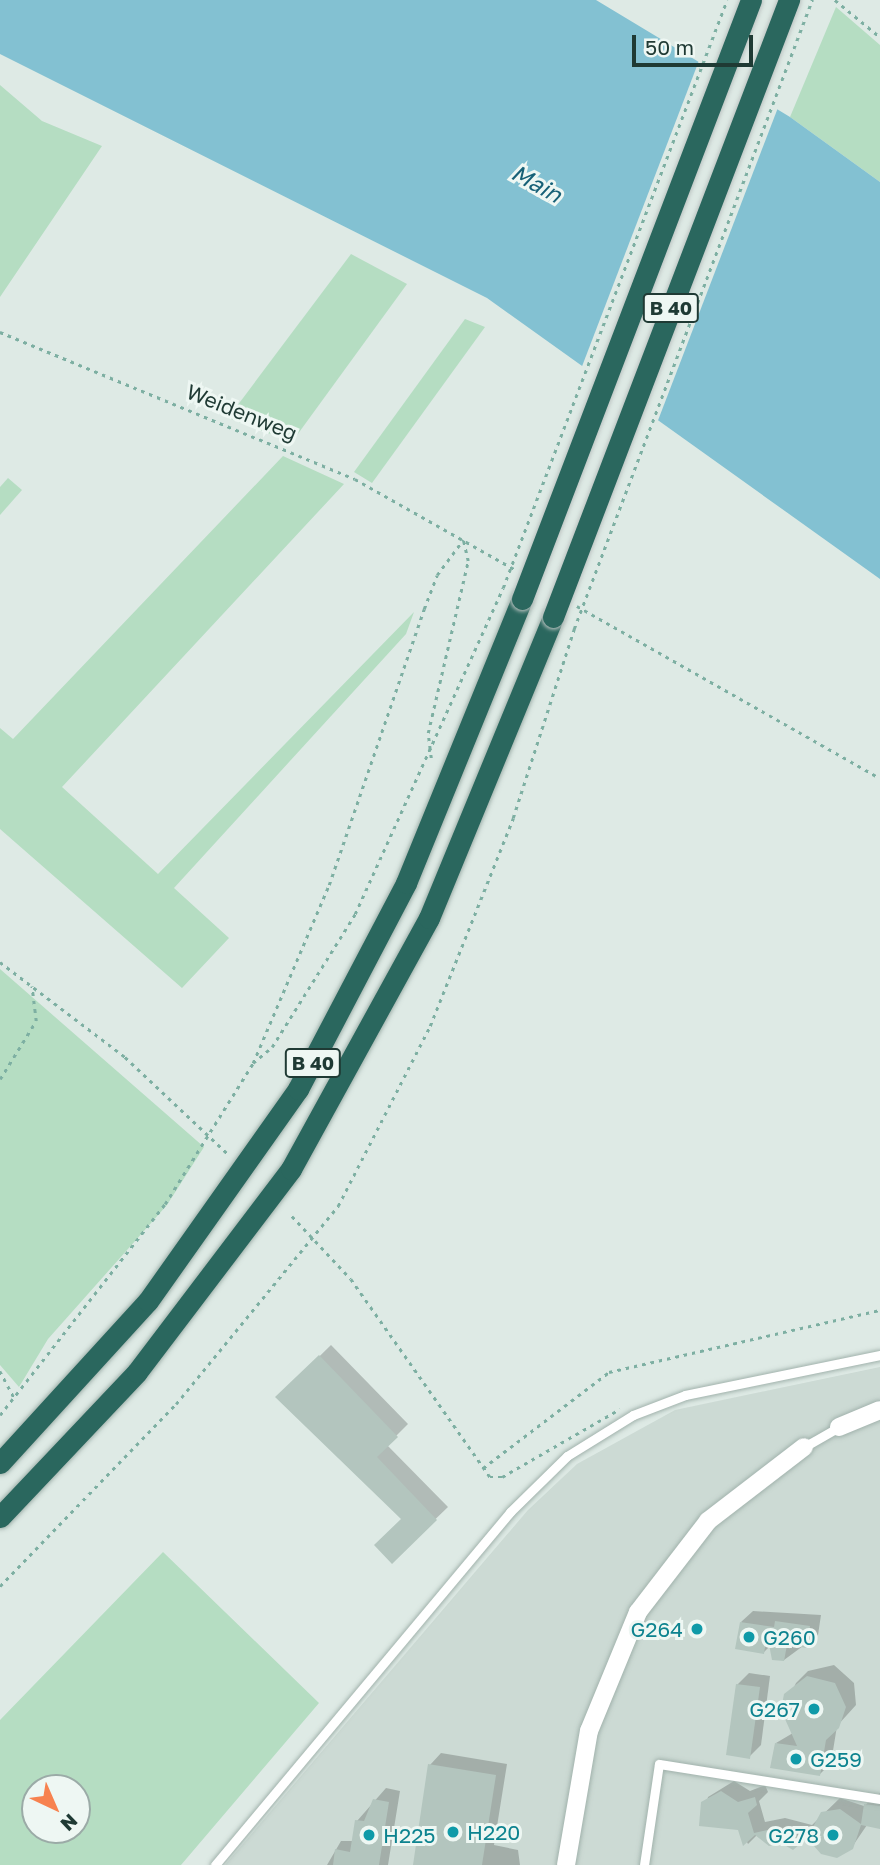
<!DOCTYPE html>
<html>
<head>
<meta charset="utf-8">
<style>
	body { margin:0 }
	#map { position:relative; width:880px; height:1865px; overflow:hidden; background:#deeae5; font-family:"Golos Text",sans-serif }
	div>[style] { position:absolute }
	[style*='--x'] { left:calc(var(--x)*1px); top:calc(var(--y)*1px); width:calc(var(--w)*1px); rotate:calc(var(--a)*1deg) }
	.built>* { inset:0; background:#ccdad4 }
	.green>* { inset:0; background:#b5ddc2 }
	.water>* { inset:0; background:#83c1d2 }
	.pier>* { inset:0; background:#deeae5 }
	.shadow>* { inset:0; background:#0003 }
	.building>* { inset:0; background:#b3c5be }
	.path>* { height:2.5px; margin-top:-1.25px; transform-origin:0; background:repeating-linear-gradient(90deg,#7dafa2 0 3.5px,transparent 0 8.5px) }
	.roads { filter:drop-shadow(0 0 2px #a1b2ac) drop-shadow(0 0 2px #a1b2ac) }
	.lane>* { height:9px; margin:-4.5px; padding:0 4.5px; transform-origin:4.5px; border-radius:4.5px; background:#fff }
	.street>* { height:18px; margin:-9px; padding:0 9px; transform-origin:9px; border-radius:9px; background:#fff }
	.highway>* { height:21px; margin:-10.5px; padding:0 10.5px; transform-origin:10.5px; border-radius:10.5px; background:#2a675e }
	.path-bridge>* { height:2.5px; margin-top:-1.25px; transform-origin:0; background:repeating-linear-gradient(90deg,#7dafa2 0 3.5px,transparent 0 8.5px) }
	.bridges { filter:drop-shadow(0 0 2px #bcc4c2) drop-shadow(0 0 2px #bcc4c2) }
	.highway-bridge>* { height:21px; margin:-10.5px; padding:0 10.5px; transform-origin:10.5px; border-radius:10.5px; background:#2a675e }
	.dots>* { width:19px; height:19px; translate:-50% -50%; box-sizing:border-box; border:4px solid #eef7f3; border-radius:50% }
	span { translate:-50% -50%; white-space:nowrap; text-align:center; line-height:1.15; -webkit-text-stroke:6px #eef7f3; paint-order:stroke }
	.shield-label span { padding:2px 5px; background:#eef7f3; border:2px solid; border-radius:5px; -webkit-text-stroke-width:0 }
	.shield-label { font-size:19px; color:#1f3a34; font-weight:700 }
	.street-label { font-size:21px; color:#1f3a34 }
	.culture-label { font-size:21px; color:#0d838f }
	.right { translate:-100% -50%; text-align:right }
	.left { translate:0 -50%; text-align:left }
	.water-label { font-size:23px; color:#176177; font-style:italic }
	.north { position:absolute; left:21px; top:1774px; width:70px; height:70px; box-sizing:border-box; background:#eef7f3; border:2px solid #9baba7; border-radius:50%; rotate:136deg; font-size:19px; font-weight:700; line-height:28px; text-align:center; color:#1f3a34 }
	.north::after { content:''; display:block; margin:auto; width:24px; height:32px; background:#f7824f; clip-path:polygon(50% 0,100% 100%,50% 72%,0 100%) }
	.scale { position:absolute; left:632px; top:35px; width:121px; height:32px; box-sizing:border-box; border:4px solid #1f3a34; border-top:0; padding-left:9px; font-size:21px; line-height:24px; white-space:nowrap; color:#1f3a34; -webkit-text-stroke:5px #eef7f3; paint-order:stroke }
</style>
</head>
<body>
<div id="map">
	<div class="built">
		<div style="clip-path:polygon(880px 1367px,880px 1865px,225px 1865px,528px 1510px,577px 1464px,675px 1410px)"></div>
	</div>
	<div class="green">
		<div style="clip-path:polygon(836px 7px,880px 45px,880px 182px,790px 117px)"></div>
		<div style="clip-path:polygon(0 85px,42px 121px,102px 146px,0 297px)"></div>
		<div style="clip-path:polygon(351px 254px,407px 284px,292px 442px,228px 418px)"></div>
		<div style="clip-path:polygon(465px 319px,485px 327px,372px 483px,354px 472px)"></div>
		<div style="clip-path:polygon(283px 456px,344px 484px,62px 787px,158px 874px,414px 612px,406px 634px,174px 888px,229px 938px,182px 988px,0 829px,0 728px,13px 739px)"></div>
		<div style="clip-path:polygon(8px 478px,22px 490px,0 515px,0 487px)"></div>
		<div style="clip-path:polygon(0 969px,204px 1147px,167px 1205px,48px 1339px,19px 1387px,0 1365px)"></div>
		<div style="clip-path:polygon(evenodd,163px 1552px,319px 1703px,181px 1865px,0 1865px,0 1720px,163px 1552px,35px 1788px,77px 1788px,77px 1830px,35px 1830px,35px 1788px)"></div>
	</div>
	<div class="water">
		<div style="clip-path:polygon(0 0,596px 0,790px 117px,880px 182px,880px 579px,487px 298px,0 54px)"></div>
	</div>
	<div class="pier">
		<div style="clip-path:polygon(700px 58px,779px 105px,657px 423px,581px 369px)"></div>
	</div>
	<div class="shadow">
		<div style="clip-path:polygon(331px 1345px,408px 1424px,387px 1445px,448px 1507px,392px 1561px,403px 1519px,278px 1397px)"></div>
		<div style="clip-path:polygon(753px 1611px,821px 1615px,818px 1635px,784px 1660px,771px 1645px,764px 1652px,741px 1622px)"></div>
		<div style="clip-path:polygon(834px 1665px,854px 1683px,856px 1705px,837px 1726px,831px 1763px,819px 1775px,776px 1743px,793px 1733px,783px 1710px,796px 1683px,808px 1671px)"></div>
		<div style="clip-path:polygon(749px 1673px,770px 1676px,761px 1745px,749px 1757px,737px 1685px)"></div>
		<div style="clip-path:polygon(441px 1753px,507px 1764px,494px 1845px,518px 1850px,520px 1865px,415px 1865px,430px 1765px)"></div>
		<div style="clip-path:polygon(734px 1781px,750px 1791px,765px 1785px,768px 1792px,759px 1801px,765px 1822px,785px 1818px,812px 1825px,840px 1798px,864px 1806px,880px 1793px,880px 1827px,867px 1825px,852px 1847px,821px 1853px,807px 1836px,793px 1848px,757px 1835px,748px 1844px,740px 1828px,701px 1825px,708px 1797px)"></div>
		<div style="clip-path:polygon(386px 1788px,400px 1791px,388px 1865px,327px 1865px,341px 1841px,354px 1841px,357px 1821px)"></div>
	</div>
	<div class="building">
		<div style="clip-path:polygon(319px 1355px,398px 1437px,377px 1457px,437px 1520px,392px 1564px,374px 1545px,401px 1519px,275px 1397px)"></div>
		<div style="clip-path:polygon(775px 1621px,810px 1626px,807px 1648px,787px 1645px,784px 1661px,772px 1660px,767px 1634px,764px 1654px,735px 1649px,740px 1622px,774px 1627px)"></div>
		<div style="clip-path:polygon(807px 1676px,835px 1683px,846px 1707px,839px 1728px,826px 1740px,820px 1776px,770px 1768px,775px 1743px,797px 1746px,781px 1710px,784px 1694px)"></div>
		<div style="clip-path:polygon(736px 1684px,760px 1687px,750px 1759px,726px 1755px)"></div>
		<div style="clip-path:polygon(428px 1764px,496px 1775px,482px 1865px,413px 1865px)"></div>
		<div style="clip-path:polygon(721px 1791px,738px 1802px,755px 1797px,757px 1805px,748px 1813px,754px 1833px,772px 1829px,807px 1838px,821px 1812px,840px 1809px,861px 1824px,864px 1804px,880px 1806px,880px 1829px,861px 1825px,853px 1849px,837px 1858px,821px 1854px,807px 1838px,793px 1850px,781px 1843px,769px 1846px,755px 1835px,743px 1846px,738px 1830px,699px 1826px,701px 1802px)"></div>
		<div style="clip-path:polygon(373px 1799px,389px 1802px,379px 1865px,333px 1865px,335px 1849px,350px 1852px,355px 1820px,364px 1821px)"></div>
	</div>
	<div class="path">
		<div style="--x:835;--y:0;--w:58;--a:39.4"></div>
		<div style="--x:0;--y:332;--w:384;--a:22.5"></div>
		<div style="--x:355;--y:479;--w:183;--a:29.5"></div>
		<div style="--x:577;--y:606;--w:348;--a:29.6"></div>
		<div style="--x:431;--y:758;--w:25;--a:-97"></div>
		<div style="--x:428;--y:733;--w:177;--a:-76.9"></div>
		<div style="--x:468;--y:561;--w:22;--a:-103"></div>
		<div style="--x:0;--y:962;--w:157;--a:37.2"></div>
		<div style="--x:125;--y:1057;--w:144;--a:43.3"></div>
		<div style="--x:253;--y:1063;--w:25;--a:-40"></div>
		<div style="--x:272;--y:1047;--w:157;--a:-58"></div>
		<div style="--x:355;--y:914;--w:358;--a:-65.6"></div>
		<div style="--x:0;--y:1079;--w:68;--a:-58.2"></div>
		<div style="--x:36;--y:1021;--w:35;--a:-97"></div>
		<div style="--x:292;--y:1216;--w:86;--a:46.9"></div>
		<div style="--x:351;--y:1279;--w:242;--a:54.9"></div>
		<div style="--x:490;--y:1477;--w:12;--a:0"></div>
		<div style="--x:502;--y:1477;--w:136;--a:-30"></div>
		<div style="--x:0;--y:1371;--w:32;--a:62"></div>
		<div style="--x:0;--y:1415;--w:268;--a:-52"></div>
		<div style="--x:165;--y:1204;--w:166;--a:-58"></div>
		<div style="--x:253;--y:1063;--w:194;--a:-66.9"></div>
		<div style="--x:329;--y:885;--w:292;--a:-71"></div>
		<div style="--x:424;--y:609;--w:36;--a:-69"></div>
		<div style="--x:437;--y:575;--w:44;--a:-53.4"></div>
		<div style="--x:483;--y:1468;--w:158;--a:-37.3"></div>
		<div style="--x:609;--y:1372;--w:278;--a:-12.9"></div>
		<div style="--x:0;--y:1586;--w:253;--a:-46"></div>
		<div style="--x:176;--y:1404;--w:256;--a:-50.7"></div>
		<div style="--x:338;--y:1206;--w:202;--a:-62.9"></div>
		<div style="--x:430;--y:1026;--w:224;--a:-68.2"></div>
		<div style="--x:513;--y:818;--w:199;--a:-72.1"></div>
	</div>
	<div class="roads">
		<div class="lane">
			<div style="--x:804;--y:1447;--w:40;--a:-29.7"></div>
			<div style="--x:215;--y:1865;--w:460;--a:-50.1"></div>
			<div style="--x:510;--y:1512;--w:80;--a:-44.5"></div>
			<div style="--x:567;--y:1456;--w:78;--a:-31.8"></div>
			<div style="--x:633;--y:1415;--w:56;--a:-21"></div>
			<div style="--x:685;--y:1395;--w:199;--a:-11.6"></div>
			<div style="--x:644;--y:1865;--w:102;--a:-81.6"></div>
			<div style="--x:659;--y:1764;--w:224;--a:9"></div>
		</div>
		<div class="street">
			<div style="--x:839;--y:1427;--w:44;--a:-22.5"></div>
			<div style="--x:566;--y:1865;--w:136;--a:-80.3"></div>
			<div style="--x:589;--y:1731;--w:129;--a:-67.6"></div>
			<div style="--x:638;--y:1612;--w:115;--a:-52.4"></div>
			<div style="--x:708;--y:1521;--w:121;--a:-37.6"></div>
		</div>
		<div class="highway">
			<div style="--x:0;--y:1463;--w:219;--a:-47.6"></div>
			<div style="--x:148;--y:1301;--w:260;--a:-54.7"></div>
			<div style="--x:298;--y:1089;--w:233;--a:-62.3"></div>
			<div style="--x:406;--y:883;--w:307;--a:-67.8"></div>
			<div style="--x:0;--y:1517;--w:199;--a:-46.6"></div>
			<div style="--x:137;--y:1372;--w:255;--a:-52.8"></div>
			<div style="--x:291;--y:1169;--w:286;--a:-61.2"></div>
			<div style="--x:429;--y:918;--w:326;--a:-67.6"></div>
		</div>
	</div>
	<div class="path-bridge">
		<div style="--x:503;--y:588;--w:629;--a:-69.15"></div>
		<div style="--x:574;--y:629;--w:673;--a:-69.27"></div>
	</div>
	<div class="bridges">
		<div class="highway-bridge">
			<div style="--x:522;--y:599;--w:641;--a:-69.08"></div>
			<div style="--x:553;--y:617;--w:661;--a:-69.07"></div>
		</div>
	</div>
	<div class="dots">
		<div style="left:697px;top:1629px;background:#0f9aa8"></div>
		<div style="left:749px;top:1637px;background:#0f9aa8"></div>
		<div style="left:814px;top:1709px;background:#0f9aa8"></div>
		<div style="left:796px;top:1759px;background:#0f9aa8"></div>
		<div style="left:453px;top:1832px;background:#0f9aa8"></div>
		<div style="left:369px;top:1835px;background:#0f9aa8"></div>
		<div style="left:833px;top:1835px;background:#0f9aa8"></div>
	</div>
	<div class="shield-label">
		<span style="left:671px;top:308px">B 40</span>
		<span style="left:313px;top:1063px">B 40</span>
	</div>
	<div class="street-label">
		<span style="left:242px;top:412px;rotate:22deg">Weidenweg</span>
	</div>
	<div class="culture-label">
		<span class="right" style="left:683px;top:1629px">G264</span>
		<span class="left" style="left:763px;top:1637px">G260</span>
		<span class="right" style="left:800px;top:1709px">G267</span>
		<span class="left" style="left:810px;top:1759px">G259</span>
		<span class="left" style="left:467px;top:1832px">H220</span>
		<span class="left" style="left:383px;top:1835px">H225</span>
		<span class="right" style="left:819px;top:1835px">G278</span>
	</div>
	<div class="water-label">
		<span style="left:537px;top:183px;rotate:29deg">Main</span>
	</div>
	<div class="north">N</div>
	<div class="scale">50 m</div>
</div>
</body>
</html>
